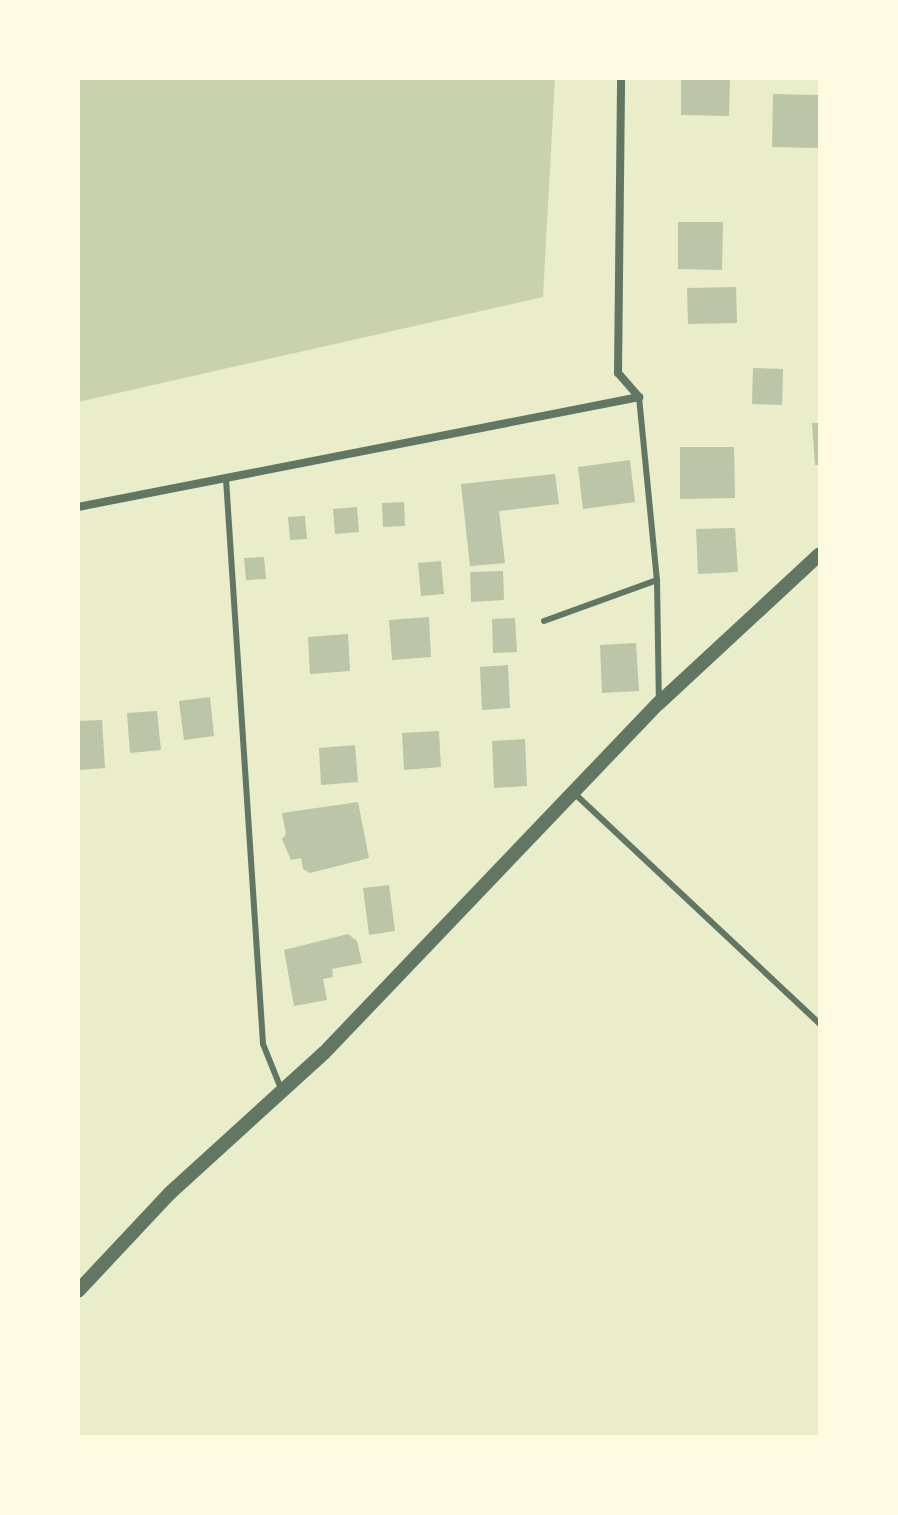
<!DOCTYPE html>
<html>
<head>
<meta charset="utf-8">
<style>
	body { margin:0 }
	#map { position:relative; width:898px; height:1515px; overflow:hidden; background:#e9edc9; font-family:"Noto Sans",sans-serif }
	div>[style] { position:absolute }
	[style*='--x'] { left:calc(var(--x)*1px); top:calc(var(--y)*1px); width:calc(var(--w)*1px); rotate:calc(var(--a)*1deg) }
	.green>* { inset:0; background:#cad2ad }
	.building>* { inset:0; background:#bcc5a7 }
	.service>* { height:6px; margin:-3px; padding:0 3px; transform-origin:3px; border-radius:3px; background:#617663 }
	.minor>* { height:8px; margin:-4px; padding:0 4px; transform-origin:4px; border-radius:4px; background:#617663 }
	.tertiary>* { height:14px; margin:-7px; padding:0 7px; transform-origin:7px; border-radius:7px; background:#617663 }
	span { translate:-50% -50%; white-space:nowrap; text-align:center; line-height:1.15; -webkit-text-stroke:6px #fefae0; paint-order:stroke }
	.frame { position:absolute; inset:0; border:80px solid #fefae0; pointer-events:none }
</style>
</head>
<body>
<div id="map">
	<div class="green">
		<div style="clip-path:polygon(78px 78px,555px 78px,543px 297px,78px 402px)"></div>
	</div>
	<div class="building">
		<div style="clip-path:polygon(681px 78px,730px 78px,729px 116px,681px 115px)"></div>
		<div style="clip-path:polygon(773px 94px,820px 95px,818px 148px,772px 147px)"></div>
		<div style="clip-path:polygon(678px 222px,723px 222px,722px 270px,678px 269px)"></div>
		<div style="clip-path:polygon(736px 287px,737px 323px,688px 324px,687px 288px)"></div>
		<div style="clip-path:polygon(753px 368px,783px 369px,782px 405px,752px 404px)"></div>
		<div style="clip-path:polygon(812px 423px,820px 423px,820px 465px,815px 465px)"></div>
		<div style="clip-path:polygon(680px 447px,734px 447px,735px 498px,680px 499px)"></div>
		<div style="clip-path:polygon(630px 460px,635px 502px,583px 509px,578px 467px)"></div>
		<div style="clip-path:polygon(555px 474px,559px 504px,499px 511px,505px 563px,470px 566px,461px 484px)"></div>
		<div style="clip-path:polygon(404px 502px,405px 526px,383px 527px,382px 503px)"></div>
		<div style="clip-path:polygon(357px 507px,359px 532px,335px 534px,333px 509px)"></div>
		<div style="clip-path:polygon(305px 516px,307px 539px,290px 540px,288px 517px)"></div>
		<div style="clip-path:polygon(735px 528px,738px 572px,698px 574px,696px 529px)"></div>
		<div style="clip-path:polygon(264px 557px,266px 579px,246px 580px,244px 558px)"></div>
		<div style="clip-path:polygon(441px 561px,444px 594px,421px 596px,418px 563px)"></div>
		<div style="clip-path:polygon(503px 571px,504px 600px,471px 602px,470px 572px)"></div>
		<div style="clip-path:polygon(429px 617px,431px 657px,392px 660px,389px 620px)"></div>
		<div style="clip-path:polygon(515px 618px,517px 652px,493px 653px,492px 619px)"></div>
		<div style="clip-path:polygon(348px 634px,350px 671px,310px 674px,308px 637px)"></div>
		<div style="clip-path:polygon(636px 643px,639px 691px,602px 693px,600px 645px)"></div>
		<div style="clip-path:polygon(508px 665px,510px 708px,482px 710px,480px 667px)"></div>
		<div style="clip-path:polygon(210px 697px,214px 736px,184px 740px,179px 701px)"></div>
		<div style="clip-path:polygon(157px 711px,161px 750px,130px 753px,127px 713px)"></div>
		<div style="clip-path:polygon(102px 720px,105px 768px,78px 770px,78px 721px)"></div>
		<div style="clip-path:polygon(439px 731px,441px 767px,404px 770px,402px 733px)"></div>
		<div style="clip-path:polygon(525px 739px,527px 786px,494px 788px,492px 741px)"></div>
		<div style="clip-path:polygon(355px 745px,358px 782px,321px 785px,319px 748px)"></div>
		<div style="clip-path:polygon(358px 802px,369px 858px,310px 873px,303px 869px,301px 858px,291px 860px,282px 839px,286px 834px,282px 813px)"></div>
		<div style="clip-path:polygon(389px 885px,395px 931px,369px 935px,363px 888px)"></div>
		<div style="clip-path:polygon(348px 934px,357px 941px,362px 963px,332px 969px,333px 977px,323px 979px,327px 1000px,294px 1006px,284px 950px)"></div>
	</div>
	<div class="service">
		<div style="--x:639;--y:397;--w:184;--a:84.4"></div>
		<div style="--x:657;--y:580;--w:121;--a:89.1"></div>
		<div style="--x:226;--y:479;--w:566;--a:86.25"></div>
		<div style="--x:263;--y:1044;--w:51;--a:68"></div>
		<div style="--x:544;--y:621;--w:120;--a:-19.9"></div>
		<div style="--x:574;--y:793;--w:337;--a:43.2"></div>
	</div>
	<div class="minor">
		<div style="--x:78;--y:507;--w:572;--a:-11.09"></div>
		<div style="--x:639;--y:397;--w:32;--a:-131"></div>
		<div style="--x:618;--y:373;--w:295;--a:-89.4"></div>
	</div>
	<div class="tertiary">
		<div style="--x:78;--y:1291;--w:134;--a:-46.8"></div>
		<div style="--x:170;--y:1193;--w:208;--a:-42.3"></div>
		<div style="--x:324;--y:1053;--w:484;--a:-46.3"></div>
		<div style="--x:659;--y:703;--w:219;--a:-42.8"></div>
	</div>
	<div class="frame"></div>
</div>
</body>
</html>
